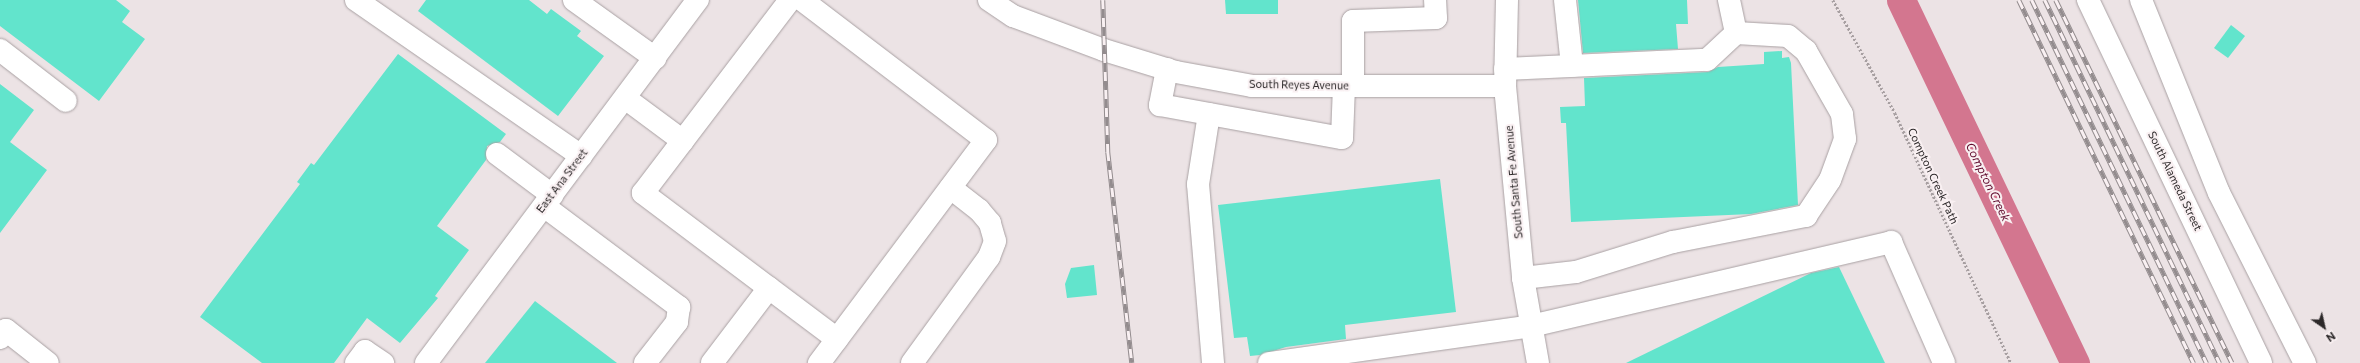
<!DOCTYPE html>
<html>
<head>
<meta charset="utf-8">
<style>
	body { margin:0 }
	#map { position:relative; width:2360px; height:363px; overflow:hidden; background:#ece3e5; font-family:Commissioner,sans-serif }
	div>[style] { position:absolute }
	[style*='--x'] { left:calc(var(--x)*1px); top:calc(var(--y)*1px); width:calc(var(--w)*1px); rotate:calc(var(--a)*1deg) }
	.river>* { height:29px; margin:-14.5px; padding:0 14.5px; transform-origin:14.5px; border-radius:14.5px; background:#d3768f }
	.building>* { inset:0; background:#62e4cc }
	.path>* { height:2.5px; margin-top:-1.25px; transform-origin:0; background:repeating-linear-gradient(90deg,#a79fa1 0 2px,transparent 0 4px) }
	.roads { filter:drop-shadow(0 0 1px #a9a1a3) drop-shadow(0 0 1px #a9a1a3) }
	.minor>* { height:22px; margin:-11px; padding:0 11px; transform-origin:11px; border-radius:11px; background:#fff }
	.major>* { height:22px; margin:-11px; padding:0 11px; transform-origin:11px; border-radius:11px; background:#fff }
	.rail>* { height:4.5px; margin-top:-2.25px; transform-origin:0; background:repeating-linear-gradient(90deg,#f9f0f2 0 9px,#938c8e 0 18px); box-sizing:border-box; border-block:1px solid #938c8e }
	span { translate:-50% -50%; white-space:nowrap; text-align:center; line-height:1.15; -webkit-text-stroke:4px #f9f0f2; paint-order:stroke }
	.street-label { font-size:11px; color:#2c2829 }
	.water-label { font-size:12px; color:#610b2e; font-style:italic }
	.north { position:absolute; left:2304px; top:307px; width:40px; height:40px; -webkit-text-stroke:3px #f9f0f2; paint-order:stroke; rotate:146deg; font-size:11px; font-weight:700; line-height:16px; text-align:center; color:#2c2829 }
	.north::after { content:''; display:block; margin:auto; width:14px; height:18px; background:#2c2829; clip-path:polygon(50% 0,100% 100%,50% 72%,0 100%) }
</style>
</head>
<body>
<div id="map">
	<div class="river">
		<div style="--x:1901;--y:0;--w:403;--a:64.4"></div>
	</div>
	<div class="building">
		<div style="clip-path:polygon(0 0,116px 0,130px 11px,122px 22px,145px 39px,99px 101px,0 26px)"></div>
		<div style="clip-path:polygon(426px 0,529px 0,547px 14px,551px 9px,581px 31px,577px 36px,604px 56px,558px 116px,418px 11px)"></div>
		<div style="clip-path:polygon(1225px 0,1278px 0,1278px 14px,1226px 14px)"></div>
		<div style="clip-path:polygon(1578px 0,1687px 0,1688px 24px,1676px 24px,1678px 49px,1583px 53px)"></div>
		<div style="clip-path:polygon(2231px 25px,2245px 36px,2228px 58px,2214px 48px)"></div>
		<div style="clip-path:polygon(1782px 51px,1782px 58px,1789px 57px,1791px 63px,1798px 205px,1751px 214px,1571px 222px,1566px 123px,1561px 123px,1560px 107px,1585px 106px,1584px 78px,1708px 72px,1718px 67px,1764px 64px,1764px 52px)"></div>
		<div style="clip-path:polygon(398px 54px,506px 134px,500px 142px,487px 146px,486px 160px,437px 226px,469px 250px,435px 296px,438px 298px,400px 343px,367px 318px,334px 363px,262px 363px,200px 317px,300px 184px,297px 182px,311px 163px,314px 165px)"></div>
		<div style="clip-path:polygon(0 84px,34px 110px,10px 142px,47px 170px,0 233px)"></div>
		<div style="clip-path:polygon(1440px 179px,1456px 312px,1345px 325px,1346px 339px,1286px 347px,1260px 355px,1250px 356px,1247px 337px,1234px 338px,1218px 205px)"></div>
		<div style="clip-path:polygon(1094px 265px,1097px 295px,1067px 298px,1065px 284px,1071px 268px)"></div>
		<div style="clip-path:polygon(1839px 267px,1885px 363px,1626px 363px,1811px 273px)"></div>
		<div style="clip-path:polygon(535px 301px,617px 363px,485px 363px)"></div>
	</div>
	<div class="path">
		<div style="--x:1833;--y:0;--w:129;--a:61.2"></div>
		<div style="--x:1895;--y:113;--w:276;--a:65.1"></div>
	</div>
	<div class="roads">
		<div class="minor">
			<div style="--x:356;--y:0;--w:274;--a:34.7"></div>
			<div style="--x:574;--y:0;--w:100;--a:35.6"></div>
			<div style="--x:802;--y:0;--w:231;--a:37.3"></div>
			<div style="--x:986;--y:140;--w:279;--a:126.8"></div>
			<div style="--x:989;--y:0;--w:29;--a:34"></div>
			<div style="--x:1013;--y:16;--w:97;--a:20.5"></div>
			<div style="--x:1104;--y:50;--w:75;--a:17"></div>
			<div style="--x:1176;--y:72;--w:77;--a:10.4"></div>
			<div style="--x:1252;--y:86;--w:253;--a:0"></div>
			<div style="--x:1565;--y:0;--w:66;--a:83.9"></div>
			<div style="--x:0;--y:50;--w:83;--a:37.7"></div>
			<div style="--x:1167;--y:69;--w:37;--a:101"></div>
			<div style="--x:1160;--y:105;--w:185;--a:10.3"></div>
			<div style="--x:1342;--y:138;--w:52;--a:-87.8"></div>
			<div style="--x:1505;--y:69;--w:202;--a:-2.6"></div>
			<div style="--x:1707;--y:60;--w:40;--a:-43"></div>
			<div style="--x:1736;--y:33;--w:34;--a:-102"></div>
			<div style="--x:1353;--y:86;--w:65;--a:-90"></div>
			<div style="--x:1353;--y:21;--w:83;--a:-2.1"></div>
			<div style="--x:1436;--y:18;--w:18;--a:-93"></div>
			<div style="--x:625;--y:98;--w:72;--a:36.6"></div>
			<div style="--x:1209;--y:114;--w:71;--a:98.9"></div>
			<div style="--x:1198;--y:184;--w:180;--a:85.2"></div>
			<div style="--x:497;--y:154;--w:69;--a:36.7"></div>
			<div style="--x:544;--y:206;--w:169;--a:36.8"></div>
			<div style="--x:679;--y:307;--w:15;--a:98"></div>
			<div style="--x:677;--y:322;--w:52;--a:128"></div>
			<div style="--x:1523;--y:278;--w:53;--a:-6.5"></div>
			<div style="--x:1576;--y:272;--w:102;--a:-17.2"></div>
			<div style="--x:1673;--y:242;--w:136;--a:-11.1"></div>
			<div style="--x:1806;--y:216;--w:43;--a:-56.3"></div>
			<div style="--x:1830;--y:180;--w:44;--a:-69.9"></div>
			<div style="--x:1845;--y:139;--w:25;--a:-97"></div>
			<div style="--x:1842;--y:114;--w:73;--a:-119.7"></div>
			<div style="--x:1806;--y:51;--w:23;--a:-140"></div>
			<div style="--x:1788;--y:36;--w:52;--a:-176.7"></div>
			<div style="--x:769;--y:288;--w:158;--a:-143"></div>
			<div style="--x:643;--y:193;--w:243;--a:-52.7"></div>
			<div style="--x:0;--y:338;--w:10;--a:-53"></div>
			<div style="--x:6;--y:330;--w:53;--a:38.2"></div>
			<div style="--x:356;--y:363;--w:15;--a:-53"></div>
			<div style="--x:365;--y:351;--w:22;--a:34"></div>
			<div style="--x:426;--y:363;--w:454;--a:-53.2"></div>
			<div style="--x:712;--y:363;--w:94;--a:-52.8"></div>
			<div style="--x:769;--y:288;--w:85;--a:36.9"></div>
			<div style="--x:912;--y:363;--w:131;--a:-54"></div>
			<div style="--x:989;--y:257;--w:17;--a:-69"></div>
			<div style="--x:995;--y:241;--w:19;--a:-106"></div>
			<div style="--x:990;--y:223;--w:17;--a:-130"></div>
			<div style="--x:979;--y:210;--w:36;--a:-142"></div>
			<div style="--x:1269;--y:363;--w:265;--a:-8"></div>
			<div style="--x:1531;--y:326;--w:370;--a:-13.1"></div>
			<div style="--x:1891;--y:242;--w:132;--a:66.3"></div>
		</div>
		<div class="major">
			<div style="--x:1507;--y:0;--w:86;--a:91.3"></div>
			<div style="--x:1505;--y:86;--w:193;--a:84.6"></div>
			<div style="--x:1523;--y:278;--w:86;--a:80"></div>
			<div style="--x:2088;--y:0;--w:402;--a:64.5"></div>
			<div style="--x:2141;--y:0;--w:208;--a:68"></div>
			<div style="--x:2219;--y:193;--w:191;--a:63.2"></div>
		</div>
	</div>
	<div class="rail">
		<div style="--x:1103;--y:0;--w:152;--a:88.1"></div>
		<div style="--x:1108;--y:152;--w:212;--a:83.5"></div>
		<div style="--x:2019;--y:0;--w:403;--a:64.3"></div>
		<div style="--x:2032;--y:0;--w:403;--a:64.3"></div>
		<div style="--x:2045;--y:0;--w:403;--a:64.3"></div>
		<div style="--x:2056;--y:0;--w:403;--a:64.1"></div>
	</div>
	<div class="street-label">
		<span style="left:1299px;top:85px;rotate:1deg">South Reyes Avenue</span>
		<span style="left:1933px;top:176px;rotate:65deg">Compton Creek Path</span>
		<span style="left:562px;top:181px;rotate:-53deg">East Ana Street</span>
		<span style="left:2175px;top:181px;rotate:64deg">South Alameda Street</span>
		<span style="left:1514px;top:182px;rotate:-95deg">South Santa Fe Avenue</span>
	</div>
	<div class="water-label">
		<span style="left:1988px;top:182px;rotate:64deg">Compton Creek</span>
	</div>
	<div class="north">N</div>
</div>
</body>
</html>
